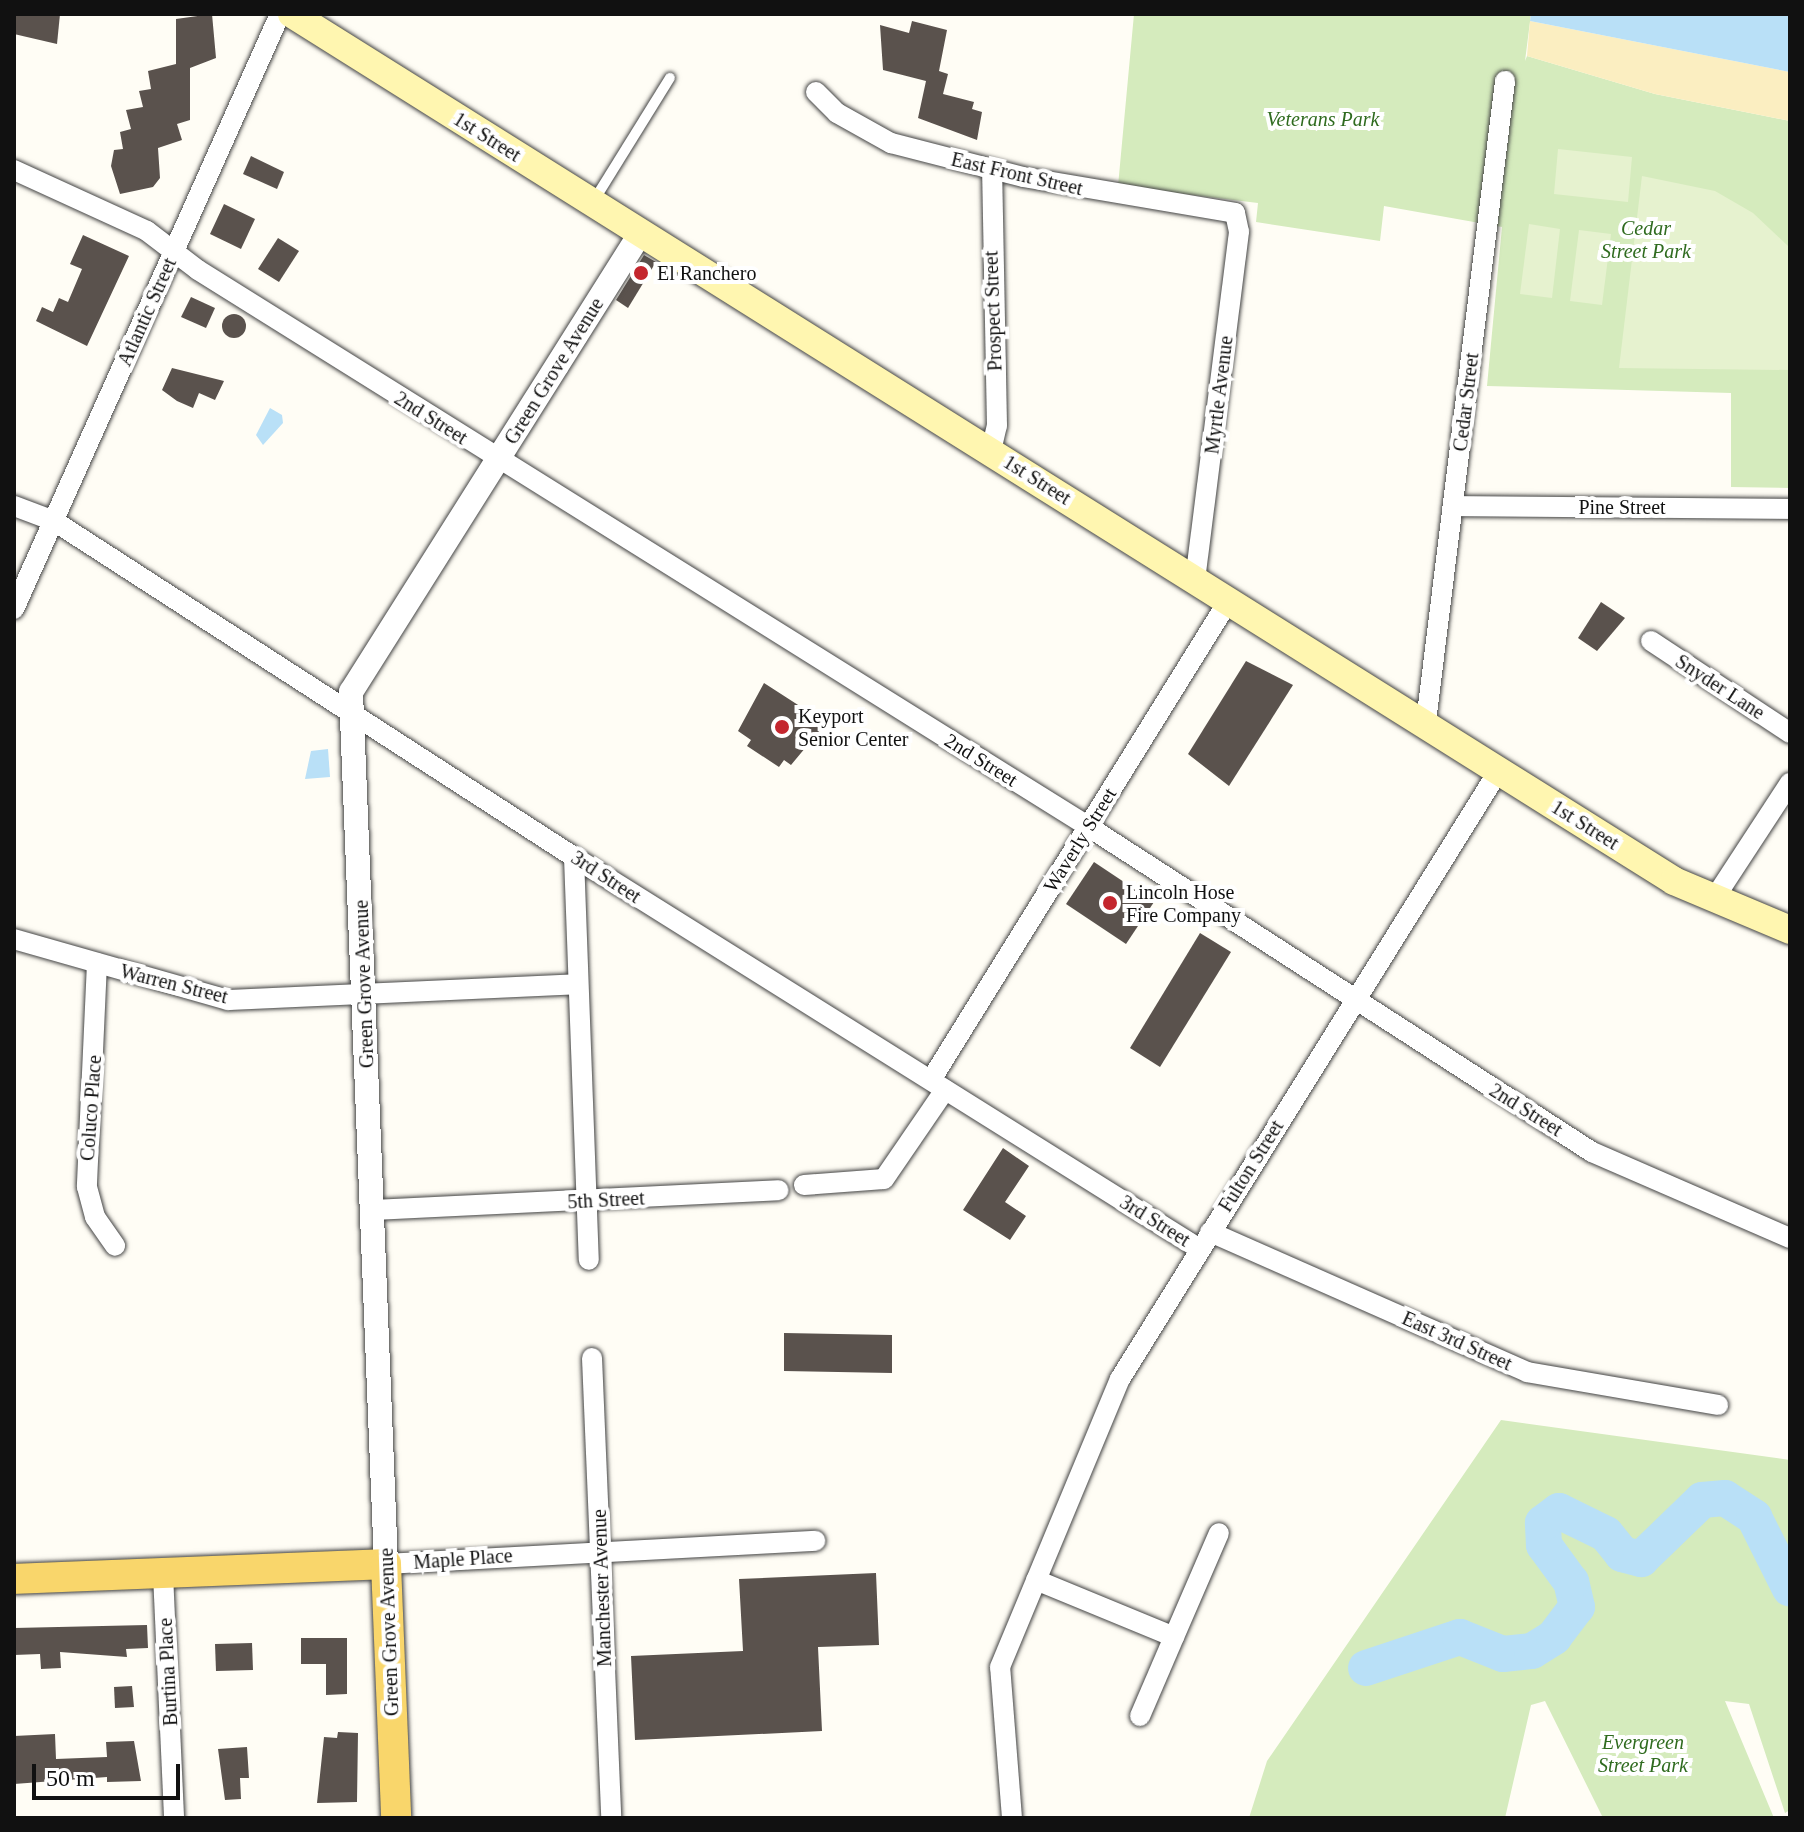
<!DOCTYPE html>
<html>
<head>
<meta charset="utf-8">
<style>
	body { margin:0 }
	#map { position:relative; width:1804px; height:1832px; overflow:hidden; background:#fffdf5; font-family:Georgia,serif }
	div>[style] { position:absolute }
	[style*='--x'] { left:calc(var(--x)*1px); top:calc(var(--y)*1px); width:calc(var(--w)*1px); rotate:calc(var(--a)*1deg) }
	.green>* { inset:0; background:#d5ebbd }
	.sand>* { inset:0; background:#fbeec1 }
	.pitch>* { inset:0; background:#e6f2cf }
	.water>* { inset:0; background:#b9e0f7 }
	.river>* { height:36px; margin:-18px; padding:0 18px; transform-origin:18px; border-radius:18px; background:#b9e0f7 }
	.building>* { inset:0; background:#5a524d }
	.round { border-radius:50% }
	.roads { filter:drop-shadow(0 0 2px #444) drop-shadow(0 0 2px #444) }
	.service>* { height:10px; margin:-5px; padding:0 5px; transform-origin:5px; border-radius:5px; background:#fff }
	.minor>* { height:20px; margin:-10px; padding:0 10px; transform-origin:10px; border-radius:10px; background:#fff }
	.tertiary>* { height:24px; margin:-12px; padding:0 12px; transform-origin:12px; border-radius:12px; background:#fff }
	.secondary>* { height:28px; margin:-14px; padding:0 14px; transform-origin:14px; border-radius:14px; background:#fff6b0 }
	.primary>* { height:30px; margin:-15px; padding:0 15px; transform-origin:15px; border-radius:15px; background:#f9d66b }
	.dots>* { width:22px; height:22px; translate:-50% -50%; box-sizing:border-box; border:4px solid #fff; border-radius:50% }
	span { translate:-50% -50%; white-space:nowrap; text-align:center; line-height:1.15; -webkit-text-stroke:8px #fff; paint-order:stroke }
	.park-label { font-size:20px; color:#2f6b1f; font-style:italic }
	.street-label { font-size:20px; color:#111 }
	.poi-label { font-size:20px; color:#111 }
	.left { translate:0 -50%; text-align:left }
	.frame { position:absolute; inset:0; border:16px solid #111; pointer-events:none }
	.scale { position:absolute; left:32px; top:1764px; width:148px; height:36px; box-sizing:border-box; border:4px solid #111; border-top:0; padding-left:10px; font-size:24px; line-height:28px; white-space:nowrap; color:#111; -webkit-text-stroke:6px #fff; paint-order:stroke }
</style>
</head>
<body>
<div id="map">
	<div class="green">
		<div style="clip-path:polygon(1134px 14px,1531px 14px,1525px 61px,1527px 56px,1655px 94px,1790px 121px,1790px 488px,1731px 487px,1731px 393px,1487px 386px,1502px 227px,1384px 206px,1380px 241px,1256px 222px,1258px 203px,1118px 186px)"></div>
		<div style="clip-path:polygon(1501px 1420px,1790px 1460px,1790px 1810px,1785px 1813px,1749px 1704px,1725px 1701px,1774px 1818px,1603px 1818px,1545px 1701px,1531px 1705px,1505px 1818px,1249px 1818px,1267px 1761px)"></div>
	</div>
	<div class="sand">
		<div style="clip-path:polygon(1530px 21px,1790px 72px,1790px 121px,1655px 94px,1527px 56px)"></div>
	</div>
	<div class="pitch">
		<div style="clip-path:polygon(1558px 149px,1632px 157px,1628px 202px,1554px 194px)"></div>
		<div style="clip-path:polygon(1642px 176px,1715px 191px,1753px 213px,1788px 246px,1790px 370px,1619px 368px)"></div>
		<div style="clip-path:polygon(1529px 224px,1560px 229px,1552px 298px,1520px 294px)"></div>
		<div style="clip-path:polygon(1579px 230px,1611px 234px,1602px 305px,1570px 301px)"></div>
	</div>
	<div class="water">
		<div style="clip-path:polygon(1531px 14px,1790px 14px,1790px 72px,1530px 21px)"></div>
		<div style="clip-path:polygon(270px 408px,282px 415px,283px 423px,263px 445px,256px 435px)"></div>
		<div style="clip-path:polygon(328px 749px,330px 777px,305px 779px,311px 751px)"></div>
	</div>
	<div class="river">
		<div style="--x:1366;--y:1668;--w:99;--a:-18.3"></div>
		<div style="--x:1460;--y:1637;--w:46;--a:21.6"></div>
		<div style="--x:1503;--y:1654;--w:29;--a:-6"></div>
		<div style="--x:1532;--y:1651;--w:26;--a:-32"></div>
		<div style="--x:1554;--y:1637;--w:38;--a:-53"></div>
		<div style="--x:1577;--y:1607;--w:26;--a:-103"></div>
		<div style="--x:1571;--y:1582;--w:46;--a:-126.1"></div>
		<div style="--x:1544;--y:1545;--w:22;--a:-93"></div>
		<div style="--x:1543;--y:1523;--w:20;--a:-37"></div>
		<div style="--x:1559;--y:1511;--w:52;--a:26.1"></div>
		<div style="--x:1606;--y:1534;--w:26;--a:51"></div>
		<div style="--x:1622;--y:1554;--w:20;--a:15"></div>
		<div style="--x:1641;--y:1559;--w:85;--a:-44"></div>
		<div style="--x:1702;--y:1500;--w:23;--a:-5"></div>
		<div style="--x:1725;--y:1498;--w:35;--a:33"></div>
		<div style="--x:1754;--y:1517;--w:80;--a:63.4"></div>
	</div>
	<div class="building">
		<div style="clip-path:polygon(14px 14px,60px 14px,57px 44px,14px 34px)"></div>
		<div style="clip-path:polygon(212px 14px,216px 58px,190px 68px,190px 120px,177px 124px,182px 140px,158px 148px,160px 178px,153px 187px,120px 194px,111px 166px,114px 150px,123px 149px,120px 132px,131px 129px,126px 110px,143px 107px,139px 91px,151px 89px,148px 71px,176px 64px,176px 19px)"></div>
		<div style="clip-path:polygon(912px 21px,947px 30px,939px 71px,948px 74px,943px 94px,974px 102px,972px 109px,982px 112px,977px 140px,918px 118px,926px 81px,883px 70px,880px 25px,909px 33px)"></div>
		<div style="clip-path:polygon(251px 156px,284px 172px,277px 189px,243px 174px)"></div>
		<div style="clip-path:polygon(224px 204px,255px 219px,241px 249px,210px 234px)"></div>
		<div style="clip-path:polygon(83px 235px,129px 256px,87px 346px,36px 321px,42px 307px,53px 312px,59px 298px,68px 302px,82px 269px,70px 264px)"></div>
		<div style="clip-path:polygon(278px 238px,299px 251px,279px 282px,258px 269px)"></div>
		<div style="clip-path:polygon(644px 255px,656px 262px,628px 308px,616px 300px)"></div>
		<div style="clip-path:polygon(191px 297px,215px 308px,206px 328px,181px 317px)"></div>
		<div class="round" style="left:222px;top:314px;width:24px;height:24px"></div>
		<div style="clip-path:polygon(172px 368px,224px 381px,215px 400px,199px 393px,193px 408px,177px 401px,162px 390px)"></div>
		<div style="clip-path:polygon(1601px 602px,1625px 618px,1597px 651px,1578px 638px)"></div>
		<div style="clip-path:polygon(1246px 661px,1293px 685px,1229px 786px,1188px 754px)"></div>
		<div style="clip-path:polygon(764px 683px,826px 723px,791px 765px,784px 760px,779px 767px,747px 746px,751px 740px,738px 731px)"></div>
		<div style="clip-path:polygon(1094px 862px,1154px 902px,1126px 944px,1066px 904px)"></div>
		<div style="clip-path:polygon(1200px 933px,1231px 952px,1160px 1067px,1130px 1048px)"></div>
		<div style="clip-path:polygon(1003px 1148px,1029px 1166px,1005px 1202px,1026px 1216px,1010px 1240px,963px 1210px)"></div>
		<div style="clip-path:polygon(784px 1333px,892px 1335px,892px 1373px,784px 1371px)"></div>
		<div style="clip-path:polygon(876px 1573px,879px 1645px,818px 1647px,822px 1731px,635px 1740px,631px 1656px,743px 1651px,739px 1579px)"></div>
		<div style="clip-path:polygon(147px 1625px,148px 1648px,126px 1649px,127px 1657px,60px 1652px,61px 1668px,41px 1669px,40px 1654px,14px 1655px,14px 1628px)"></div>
		<div style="clip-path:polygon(301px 1638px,347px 1638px,347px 1694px,326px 1695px,326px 1664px,301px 1664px)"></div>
		<div style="clip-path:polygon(252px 1643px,253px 1670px,216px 1671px,215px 1644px)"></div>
		<div style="clip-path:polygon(132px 1686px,134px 1707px,115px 1708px,114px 1687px)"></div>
		<div style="clip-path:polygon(338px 1732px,358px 1733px,357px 1802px,317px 1803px,324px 1737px,337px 1738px)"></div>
		<div style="clip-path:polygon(55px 1734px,56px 1759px,107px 1757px,106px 1742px,134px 1741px,141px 1781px,107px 1782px,107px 1777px,14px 1784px,14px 1736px)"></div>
		<div style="clip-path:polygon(247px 1747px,249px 1778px,240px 1778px,241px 1799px,225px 1800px,218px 1749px)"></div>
	</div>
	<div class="roads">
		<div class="service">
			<div style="--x:593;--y:202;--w:146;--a:-58.2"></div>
		</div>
		<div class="minor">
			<div style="--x:816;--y:92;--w:30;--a:45"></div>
			<div style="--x:837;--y:113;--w:62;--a:29.1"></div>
			<div style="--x:891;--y:143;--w:136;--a:14.4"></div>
			<div style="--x:1023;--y:177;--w:215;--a:9.6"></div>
			<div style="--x:1235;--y:213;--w:19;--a:78"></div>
			<div style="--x:1239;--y:232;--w:349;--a:97.2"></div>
			<div style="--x:14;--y:170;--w:146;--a:24.6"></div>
			<div style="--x:147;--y:231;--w:64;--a:37.4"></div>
			<div style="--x:198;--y:270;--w:1051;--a:32.01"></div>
			<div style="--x:1089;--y:827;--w:599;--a:32.87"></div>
			<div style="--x:1592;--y:1152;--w:216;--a:23.5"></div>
			<div style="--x:991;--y:451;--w:26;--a:-77"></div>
			<div style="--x:997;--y:426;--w:256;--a:-91.1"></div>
			<div style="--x:14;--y:506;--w:43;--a:20.6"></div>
			<div style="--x:54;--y:521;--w:619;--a:32.87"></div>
			<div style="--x:574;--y:857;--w:736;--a:32.07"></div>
			<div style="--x:1454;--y:506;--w:336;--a:0.5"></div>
			<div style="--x:14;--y:609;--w:652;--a:-65.91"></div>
			<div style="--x:1651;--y:641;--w:167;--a:33.5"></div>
			<div style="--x:1426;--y:722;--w:646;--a:-82.97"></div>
			<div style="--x:574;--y:857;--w:403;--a:87.9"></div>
			<div style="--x:1714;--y:899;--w:139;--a:-56.8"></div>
			<div style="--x:14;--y:939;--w:223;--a:15.9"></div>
			<div style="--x:228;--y:1000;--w:350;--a:-2.6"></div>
			<div style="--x:97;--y:963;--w:224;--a:92.6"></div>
			<div style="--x:87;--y:1187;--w:31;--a:75"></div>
			<div style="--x:95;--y:1217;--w:35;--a:55"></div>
			<div style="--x:931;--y:1080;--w:565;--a:-58.17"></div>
			<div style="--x:804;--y:1185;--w:80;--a:-4.3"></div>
			<div style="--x:884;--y:1179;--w:108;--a:-55.6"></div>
			<div style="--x:373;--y:1210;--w:406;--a:-2.8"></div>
			<div style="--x:1210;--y:1232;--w:347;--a:23.8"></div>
			<div style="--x:1527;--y:1372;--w:194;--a:9.8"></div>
			<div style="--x:592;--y:1358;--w:460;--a:87.6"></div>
			<div style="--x:386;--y:1564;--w:430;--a:-3.1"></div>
			<div style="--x:163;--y:1574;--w:244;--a:87.4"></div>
			<div style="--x:1036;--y:1580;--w:149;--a:22.4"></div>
			<div style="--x:1174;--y:1637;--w:113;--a:-66.6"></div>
			<div style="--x:1140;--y:1716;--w:86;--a:-66.7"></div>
			<div style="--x:1012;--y:1818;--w:151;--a:-94.5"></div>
			<div style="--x:1000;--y:1667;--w:312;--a:-67.4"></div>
			<div style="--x:1120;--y:1379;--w:717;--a:-58.1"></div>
		</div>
		<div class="tertiary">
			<div style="--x:386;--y:1564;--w:873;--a:-92.3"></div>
			<div style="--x:351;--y:692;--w:542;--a:-57.75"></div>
		</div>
		<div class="secondary">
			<div style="--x:292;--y:14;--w:1631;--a:32.1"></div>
			<div style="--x:1674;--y:881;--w:126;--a:22.9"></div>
		</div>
		<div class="primary">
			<div style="--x:14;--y:1579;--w:372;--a:-2.3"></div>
			<div style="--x:386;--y:1564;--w:254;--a:87.7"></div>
		</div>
	</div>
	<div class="dots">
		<div style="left:641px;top:273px;background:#c4262e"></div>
		<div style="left:782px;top:727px;background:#c4262e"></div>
		<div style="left:1110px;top:903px;background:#c4262e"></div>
	</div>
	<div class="park-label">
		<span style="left:1323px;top:119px">Veterans Park</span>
		<span style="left:1646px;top:240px">Cedar<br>Street Park</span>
		<span style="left:1643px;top:1754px">Evergreen<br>Street Park</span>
	</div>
	<div class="street-label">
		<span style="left:487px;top:137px;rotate:32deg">1st Street</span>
		<span style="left:1017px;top:174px;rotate:13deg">East Front Street</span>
		<span style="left:993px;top:311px;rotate:-92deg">Prospect Street</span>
		<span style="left:147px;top:312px;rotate:-66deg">Atlantic Street</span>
		<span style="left:554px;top:371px;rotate:-58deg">Green Grove Avenue</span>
		<span style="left:1219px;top:395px;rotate:-83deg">Myrtle Avenue</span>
		<span style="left:1466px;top:402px;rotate:-83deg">Cedar Street</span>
		<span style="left:431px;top:418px;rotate:32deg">2nd Street</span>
		<span style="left:1037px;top:480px;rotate:32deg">1st Street</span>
		<span style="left:1622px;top:507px">Pine Street</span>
		<span style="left:1720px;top:687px;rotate:33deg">Snyder Lane</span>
		<span style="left:981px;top:760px;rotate:32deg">2nd Street</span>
		<span style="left:1585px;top:825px;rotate:32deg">1st Street</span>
		<span style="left:1080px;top:840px;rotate:-58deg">Waverly Street</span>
		<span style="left:606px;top:877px;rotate:33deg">3rd Street</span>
		<span style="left:174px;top:984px;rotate:14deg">Warren Street</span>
		<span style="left:364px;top:984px;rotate:-92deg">Green Grove Avenue</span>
		<span style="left:91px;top:1108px;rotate:-86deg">Coluco Place</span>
		<span style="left:1526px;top:1110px;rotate:32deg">2nd Street</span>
		<span style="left:1251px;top:1166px;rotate:-58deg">Fulton Street</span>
		<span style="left:606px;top:1200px;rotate:-3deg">5th Street</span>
		<span style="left:1155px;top:1221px;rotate:32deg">3rd Street</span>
		<span style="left:1457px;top:1341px;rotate:24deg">East 3rd Street</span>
		<span style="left:463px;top:1559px;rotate:-4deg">Maple Place</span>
		<span style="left:602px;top:1588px;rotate:-92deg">Manchester Avenue</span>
		<span style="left:389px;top:1632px;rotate:-92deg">Green Grove Avenue</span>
		<span style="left:168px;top:1672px;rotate:-93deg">Burtina Place</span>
	</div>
	<div class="poi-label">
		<span class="left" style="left:657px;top:273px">El Ranchero</span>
		<span class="left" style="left:798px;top:728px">Keyport<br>Senior Center</span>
		<span class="left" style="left:1126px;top:904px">Lincoln Hose<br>Fire Company</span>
	</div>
	<div class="frame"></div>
	<div class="scale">50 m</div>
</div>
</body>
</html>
